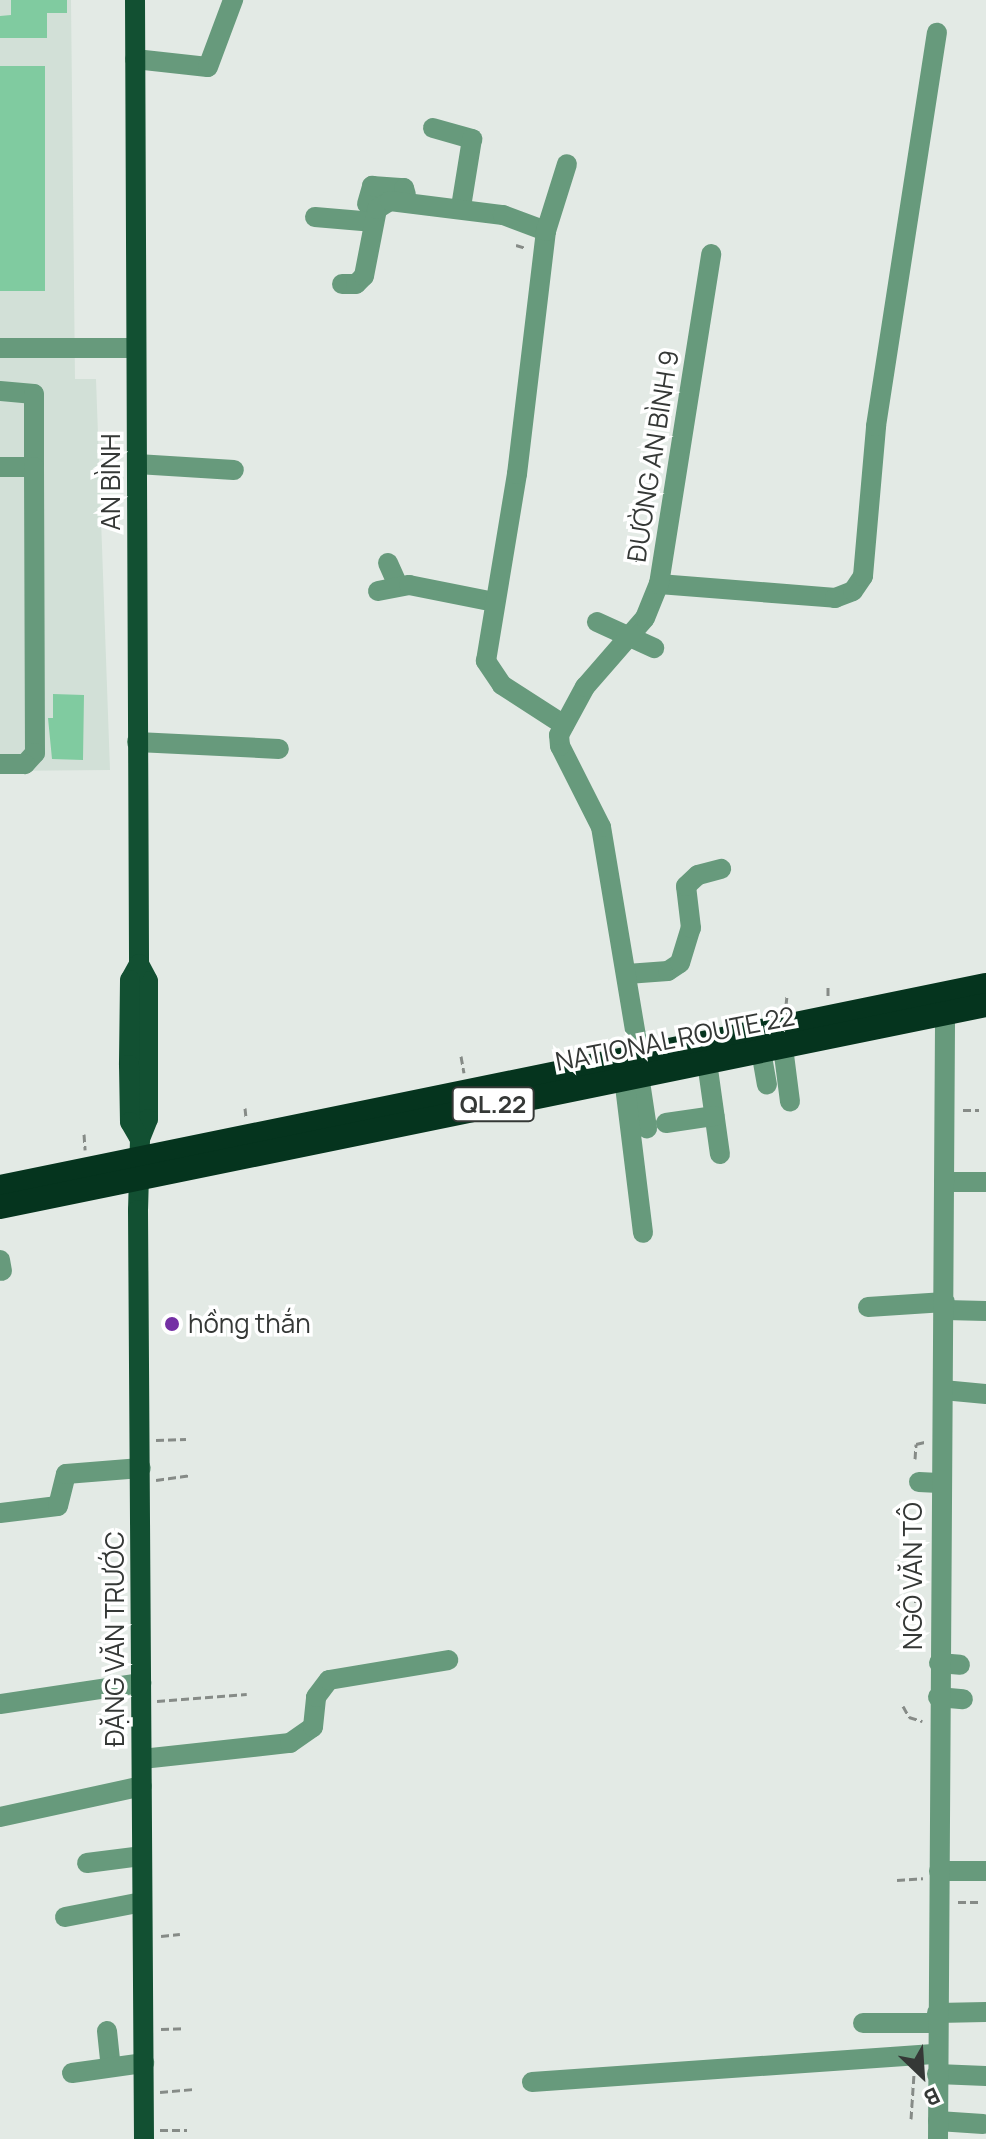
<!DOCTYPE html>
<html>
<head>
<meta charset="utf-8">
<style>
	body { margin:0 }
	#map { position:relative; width:986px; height:2139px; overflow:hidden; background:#e3eae5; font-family:Manrope,sans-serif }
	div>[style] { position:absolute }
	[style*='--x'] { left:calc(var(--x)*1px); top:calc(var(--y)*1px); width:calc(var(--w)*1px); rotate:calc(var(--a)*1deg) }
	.built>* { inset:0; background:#d2e0d7 }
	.building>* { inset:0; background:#80cba0 }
	.path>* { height:3px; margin-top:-1.5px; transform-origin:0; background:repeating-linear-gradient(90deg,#868b87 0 8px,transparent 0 12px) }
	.minor>* { height:20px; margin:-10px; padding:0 10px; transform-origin:10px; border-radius:10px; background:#679a7c }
	.major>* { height:20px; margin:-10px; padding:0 10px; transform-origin:10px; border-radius:10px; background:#125032 }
	.highway>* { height:24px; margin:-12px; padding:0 12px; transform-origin:12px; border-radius:12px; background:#05341e }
	.dots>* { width:22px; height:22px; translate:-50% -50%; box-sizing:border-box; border:4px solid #fff; border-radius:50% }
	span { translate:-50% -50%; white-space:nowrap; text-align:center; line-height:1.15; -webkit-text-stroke:7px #fff; paint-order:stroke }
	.shield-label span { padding:2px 6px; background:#fff; border:2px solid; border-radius:6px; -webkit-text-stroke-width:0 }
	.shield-label { font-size:24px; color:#353836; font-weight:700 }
	.street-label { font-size:26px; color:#353836 }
	.poi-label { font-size:26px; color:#353836 }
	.left { translate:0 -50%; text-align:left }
	.north { position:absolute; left:882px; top:2035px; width:80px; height:80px; -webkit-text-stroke:6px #fff; paint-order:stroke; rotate:155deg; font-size:22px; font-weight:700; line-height:32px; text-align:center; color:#353836 }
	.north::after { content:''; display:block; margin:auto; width:28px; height:36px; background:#353836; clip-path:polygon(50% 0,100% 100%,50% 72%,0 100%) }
</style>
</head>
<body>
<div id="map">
	<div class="built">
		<div style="clip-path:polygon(0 0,71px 0,75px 379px,96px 379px,110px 770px,0 771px)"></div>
	</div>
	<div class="building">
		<div style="clip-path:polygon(11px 0,67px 0,67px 13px,47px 13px,47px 38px,0 38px,0 16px,11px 15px)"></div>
		<div style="clip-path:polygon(0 66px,45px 66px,45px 291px,0 291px)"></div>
		<div style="clip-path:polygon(53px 694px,84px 695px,83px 760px,52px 759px,48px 718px,53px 718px)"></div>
	</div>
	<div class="path">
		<div style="--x:516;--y:245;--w:10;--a:17"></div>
		<div style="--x:828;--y:987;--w:10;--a:90"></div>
		<div style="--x:786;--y:1005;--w:9;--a:-84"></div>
		<div style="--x:461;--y:1056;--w:17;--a:80"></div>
		<div style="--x:245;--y:1108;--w:9;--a:84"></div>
		<div style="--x:963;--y:1110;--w:16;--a:0"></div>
		<div style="--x:84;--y:1134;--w:16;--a:86"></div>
		<div style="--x:156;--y:1440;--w:30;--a:-2"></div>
		<div style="--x:915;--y:1459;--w:15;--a:-86"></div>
		<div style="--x:916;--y:1444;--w:9;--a:-13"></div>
		<div style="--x:156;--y:1480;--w:34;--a:-8"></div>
		<div style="--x:914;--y:1601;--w:9;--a:0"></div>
		<div style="--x:157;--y:1701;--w:90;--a:-4.4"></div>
		<div style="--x:903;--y:1706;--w:13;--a:61"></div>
		<div style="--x:909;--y:1717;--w:14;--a:17"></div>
		<div style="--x:897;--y:1880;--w:26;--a:-4"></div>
		<div style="--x:958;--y:1902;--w:22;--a:0"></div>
		<div style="--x:161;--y:1936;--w:19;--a:-6"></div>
		<div style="--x:161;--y:2029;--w:24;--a:-2"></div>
		<div style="--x:160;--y:2092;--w:33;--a:-5"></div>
		<div style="--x:911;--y:2119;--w:45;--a:-86.2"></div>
		<div style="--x:160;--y:2130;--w:27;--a:0"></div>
	</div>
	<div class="minor">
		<div style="--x:135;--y:59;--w:73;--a:6.3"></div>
		<div style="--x:208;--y:67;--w:72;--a:-69.5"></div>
		<div style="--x:433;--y:128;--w:41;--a:15.8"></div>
		<div style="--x:472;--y:139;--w:69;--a:99.2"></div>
		<div style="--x:367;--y:204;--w:19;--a:-74"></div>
		<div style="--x:372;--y:186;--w:32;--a:4"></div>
		<div style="--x:404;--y:188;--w:7;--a:74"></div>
		<div style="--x:315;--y:217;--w:59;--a:4.8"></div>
		<div style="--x:342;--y:284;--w:14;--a:0"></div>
		<div style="--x:356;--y:284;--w:11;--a:-45"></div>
		<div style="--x:364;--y:276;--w:68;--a:-79"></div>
		<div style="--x:377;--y:209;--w:15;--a:-32"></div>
		<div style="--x:390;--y:201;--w:114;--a:7.1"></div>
		<div style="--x:503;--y:215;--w:46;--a:20.4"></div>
		<div style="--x:0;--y:348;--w:136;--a:0"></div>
		<div style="--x:0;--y:391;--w:34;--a:5"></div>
		<div style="--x:34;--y:394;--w:73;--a:90"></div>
		<div style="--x:137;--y:464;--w:97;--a:3.5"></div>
		<div style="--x:0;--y:467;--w:34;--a:0"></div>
		<div style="--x:34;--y:467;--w:286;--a:89.8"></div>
		<div style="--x:35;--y:753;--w:15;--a:132"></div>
		<div style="--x:25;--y:764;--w:25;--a:180"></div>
		<div style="--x:388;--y:563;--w:24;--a:66"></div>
		<div style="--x:659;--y:584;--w:177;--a:4.5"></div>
		<div style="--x:835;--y:598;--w:19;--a:-21"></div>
		<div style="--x:853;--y:591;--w:18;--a:-56"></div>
		<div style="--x:863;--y:576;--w:151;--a:-85"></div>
		<div style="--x:876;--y:426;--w:398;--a:-81.2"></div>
		<div style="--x:378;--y:591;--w:32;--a:-11"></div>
		<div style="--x:409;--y:585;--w:87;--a:11.3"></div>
		<div style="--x:597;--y:622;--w:63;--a:24.5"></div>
		<div style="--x:564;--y:725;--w:74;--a:-147.2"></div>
		<div style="--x:502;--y:685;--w:29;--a:-124"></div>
		<div style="--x:486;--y:661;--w:190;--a:-80.6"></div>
		<div style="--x:517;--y:474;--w:245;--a:-83.2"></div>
		<div style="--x:546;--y:231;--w:70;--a:-72.6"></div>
		<div style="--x:137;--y:742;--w:142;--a:2.8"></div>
		<div style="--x:627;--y:974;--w:41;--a:-4.2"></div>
		<div style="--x:668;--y:971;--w:14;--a:-34"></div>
		<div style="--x:680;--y:963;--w:37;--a:-73"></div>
		<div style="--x:691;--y:928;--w:42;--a:-96.8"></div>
		<div style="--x:686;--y:886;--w:16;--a:-43"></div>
		<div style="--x:698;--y:875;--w:24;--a:-15"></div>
		<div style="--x:783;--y:1047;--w:55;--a:82.7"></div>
		<div style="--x:761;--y:1051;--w:34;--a:80"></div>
		<div style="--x:639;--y:1054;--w:230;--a:-99.5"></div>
		<div style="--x:601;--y:827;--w:91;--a:-116.8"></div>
		<div style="--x:560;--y:746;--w:11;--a:-95"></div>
		<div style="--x:559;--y:735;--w:55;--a:-61.6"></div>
		<div style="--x:585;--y:687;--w:91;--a:-49"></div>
		<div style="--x:645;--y:618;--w:37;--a:-68"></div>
		<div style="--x:659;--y:584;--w:334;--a:-81"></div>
		<div style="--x:707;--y:1062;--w:93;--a:82"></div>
		<div style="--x:639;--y:1075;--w:54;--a:81.4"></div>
		<div style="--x:624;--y:1078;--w:156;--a:83"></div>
		<div style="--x:666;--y:1123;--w:49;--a:-8.3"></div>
		<div style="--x:944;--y:1182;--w:42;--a:0"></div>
		<div style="--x:0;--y:1260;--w:11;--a:80"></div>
		<div style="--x:868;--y:1307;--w:77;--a:-3.7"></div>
		<div style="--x:946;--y:1310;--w:40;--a:1.4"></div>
		<div style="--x:943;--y:1390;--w:43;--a:5.3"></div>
		<div style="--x:919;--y:1482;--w:20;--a:3"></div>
		<div style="--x:0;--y:1513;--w:58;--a:-6.9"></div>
		<div style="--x:58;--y:1506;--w:33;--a:-76"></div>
		<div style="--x:66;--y:1474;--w:75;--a:-4.6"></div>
		<div style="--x:939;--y:1663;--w:21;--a:5"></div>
		<div style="--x:938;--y:1697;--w:25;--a:5"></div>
		<div style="--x:0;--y:1704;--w:143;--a:-8.5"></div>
		<div style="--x:142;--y:1759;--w:149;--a:-6.2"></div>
		<div style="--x:290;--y:1743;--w:28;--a:-35"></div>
		<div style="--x:313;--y:1727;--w:30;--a:-84"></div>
		<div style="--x:316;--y:1697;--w:21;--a:-53"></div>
		<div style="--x:329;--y:1680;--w:121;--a:-9.5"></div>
		<div style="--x:0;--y:1817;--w:145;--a:-12.3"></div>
		<div style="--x:87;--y:1863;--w:54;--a:-7.4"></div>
		<div style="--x:939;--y:1871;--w:47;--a:0"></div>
		<div style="--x:65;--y:1917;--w:78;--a:-11"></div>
		<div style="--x:937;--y:2013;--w:49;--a:-1.2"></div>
		<div style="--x:863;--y:2023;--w:74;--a:0"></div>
		<div style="--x:107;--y:2031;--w:36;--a:84"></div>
		<div style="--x:72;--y:2073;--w:73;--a:-7.9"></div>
		<div style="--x:937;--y:2074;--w:49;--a:2.3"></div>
		<div style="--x:532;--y:2082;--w:406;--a:-4"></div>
		<div style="--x:938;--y:2121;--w:45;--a:3.8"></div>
		<div style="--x:938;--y:2139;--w:1125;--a:-89.64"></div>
	</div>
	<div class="major">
		<div style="--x:135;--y:0;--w:964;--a:89.76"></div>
		<div style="--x:139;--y:964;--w:19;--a:62"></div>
		<div style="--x:148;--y:981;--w:138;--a:90"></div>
		<div style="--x:148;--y:1119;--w:22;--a:112"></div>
		<div style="--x:140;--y:1139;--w:71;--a:91.6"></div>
		<div style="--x:138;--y:1210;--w:929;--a:89.63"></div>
		<div style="--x:139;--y:964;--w:18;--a:119"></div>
		<div style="--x:130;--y:980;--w:85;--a:90.7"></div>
		<div style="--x:129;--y:1065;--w:57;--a:89"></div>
		<div style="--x:130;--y:1122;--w:20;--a:60"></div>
	</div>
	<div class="highway">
		<div style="--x:0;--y:1187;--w:1006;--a:-11.58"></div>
		<div style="--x:0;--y:1207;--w:1006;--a:-11.58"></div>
	</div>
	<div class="dots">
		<div style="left:172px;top:1324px;background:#7430a4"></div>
	</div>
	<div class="shield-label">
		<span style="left:493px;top:1104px">QL.22</span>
	</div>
	<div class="street-label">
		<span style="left:653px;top:456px;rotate:-81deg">ĐƯỜNG AN BÌNH 9</span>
		<span style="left:111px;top:482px;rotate:-90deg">AN BÌNH</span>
		<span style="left:675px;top:1039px;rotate:-11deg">NATIONAL ROUTE 22</span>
		<span style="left:913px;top:1576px;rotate:-90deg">NGÔ VĂN TÔ</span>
		<span style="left:115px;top:1639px;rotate:-90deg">ĐẶNG VĂN TRƯỚC</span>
	</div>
	<div class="poi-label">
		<span class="left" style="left:188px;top:1324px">hồng thắn</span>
	</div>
	<div class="north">B</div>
</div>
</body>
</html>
